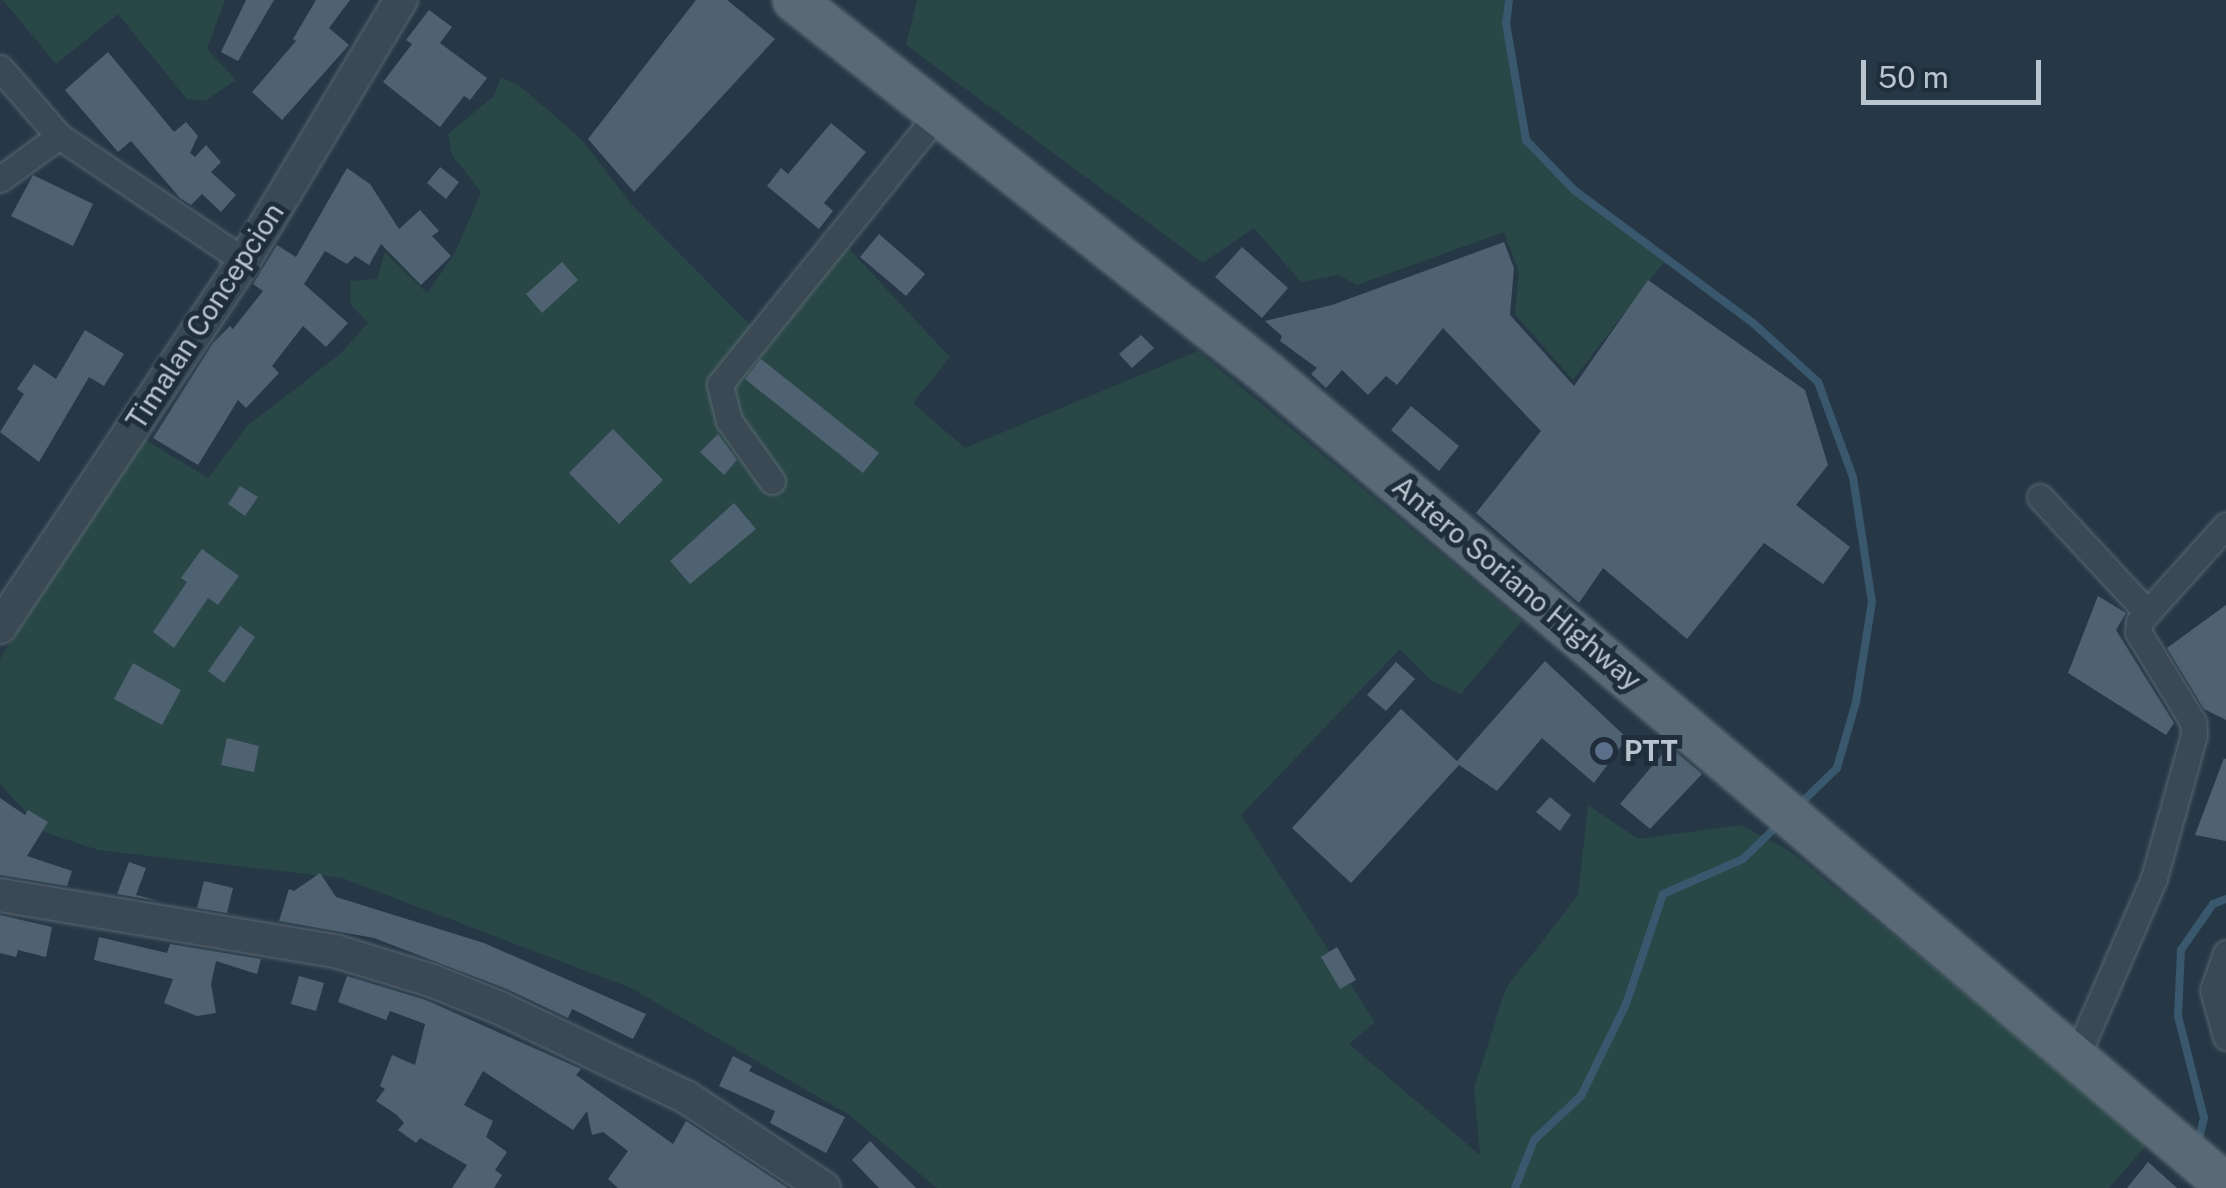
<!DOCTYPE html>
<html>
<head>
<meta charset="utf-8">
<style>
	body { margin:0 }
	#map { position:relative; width:2226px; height:1188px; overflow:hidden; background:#263846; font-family:"Public Sans",sans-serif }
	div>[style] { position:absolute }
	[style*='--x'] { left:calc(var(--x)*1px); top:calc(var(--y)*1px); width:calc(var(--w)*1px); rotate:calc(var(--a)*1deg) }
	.green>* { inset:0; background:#284746 }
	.stream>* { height:8px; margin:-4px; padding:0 4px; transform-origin:4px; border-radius:4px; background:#39576d }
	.building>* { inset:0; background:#4f6271 }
	.roads { filter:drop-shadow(0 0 2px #596772) drop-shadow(0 0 2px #596772) }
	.minor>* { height:25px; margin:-12.5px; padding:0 12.5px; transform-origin:12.5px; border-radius:12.5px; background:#3b4955 }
	.tertiary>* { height:32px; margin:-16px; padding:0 16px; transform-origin:16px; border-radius:16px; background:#3b4955 }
	.primary>* { height:42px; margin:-21px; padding:0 21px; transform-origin:21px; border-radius:21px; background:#596975 }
	.dots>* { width:28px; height:28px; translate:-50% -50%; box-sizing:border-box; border:5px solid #1f2e3a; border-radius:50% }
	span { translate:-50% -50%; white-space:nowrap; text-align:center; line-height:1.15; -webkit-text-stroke:10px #1f2e3a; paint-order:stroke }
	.street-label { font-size:28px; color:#b8c4ce }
	.poi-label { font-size:28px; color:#b8c4ce; font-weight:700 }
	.left { translate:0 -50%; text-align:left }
	.scale { position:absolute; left:1861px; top:60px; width:180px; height:45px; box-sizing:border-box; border:5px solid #b8c4ce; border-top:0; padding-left:12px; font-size:30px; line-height:35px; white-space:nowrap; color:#b8c4ce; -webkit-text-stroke:8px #1f2e3a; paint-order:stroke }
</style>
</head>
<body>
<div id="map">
	<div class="green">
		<div style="clip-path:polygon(3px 0,225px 0,207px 49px,236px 80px,205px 101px,187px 99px,118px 14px,56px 64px)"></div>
		<div style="clip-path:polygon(917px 0,1509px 0,1506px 23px,1526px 140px,1574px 190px,1666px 259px,1573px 380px,1515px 314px,1519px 273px,1504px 232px,1357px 285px,1338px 275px,1301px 282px,1254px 228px,1203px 263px,906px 45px)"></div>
		<div style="clip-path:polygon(501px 77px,520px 86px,582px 140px,632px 205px,759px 334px,838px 237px,950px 357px,913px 403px,965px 448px,1198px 351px,1522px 621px,1461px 694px,1432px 681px,1400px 649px,1241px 815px,1375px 1022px,1349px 1044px,1480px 1155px,1474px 1088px,1506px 988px,1578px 895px,1588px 805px,1638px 839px,1741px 825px,1790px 851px,2149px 1142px,2109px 1188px,937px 1188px,849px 1115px,631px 988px,342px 878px,98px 850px,44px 832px,0 784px,0 659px,141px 437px,208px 478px,247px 426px,339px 355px,368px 323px,351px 305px,350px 281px,377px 279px,385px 252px,427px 293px,455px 253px,481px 192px,452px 155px,448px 134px,494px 96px)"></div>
	</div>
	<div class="stream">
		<div style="--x:1509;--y:0;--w:23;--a:97"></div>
		<div style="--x:1506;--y:23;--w:119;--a:80.3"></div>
		<div style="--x:1526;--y:140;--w:69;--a:46.2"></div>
		<div style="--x:1574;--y:190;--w:223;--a:36.6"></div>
		<div style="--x:1753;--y:323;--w:88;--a:42.2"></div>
		<div style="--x:1818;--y:382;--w:101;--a:69.8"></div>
		<div style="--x:1853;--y:477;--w:126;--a:81.4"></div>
		<div style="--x:1872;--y:602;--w:101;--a:99.1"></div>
		<div style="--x:1856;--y:702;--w:69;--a:106.1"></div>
		<div style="--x:1837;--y:768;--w:56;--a:135.7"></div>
		<div style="--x:2198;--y:1142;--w:25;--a:-76"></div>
		<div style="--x:2204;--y:1118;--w:105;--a:-104.3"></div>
		<div style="--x:2178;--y:1016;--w:66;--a:-87.4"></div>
		<div style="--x:2181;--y:950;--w:56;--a:-55.2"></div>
		<div style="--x:2213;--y:904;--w:14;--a:-21"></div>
		<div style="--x:1515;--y:1188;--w:52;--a:-68.4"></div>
		<div style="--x:1534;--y:1140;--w:64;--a:-43.1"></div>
		<div style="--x:1581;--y:1096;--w:102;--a:-63.9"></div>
		<div style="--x:1626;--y:1004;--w:116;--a:-71.4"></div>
		<div style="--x:1663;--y:894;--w:87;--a:-23.6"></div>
		<div style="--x:1743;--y:859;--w:52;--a:-44.2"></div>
	</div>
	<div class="building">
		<div style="clip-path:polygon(246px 0,274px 0,238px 61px,221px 52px)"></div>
		<div style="clip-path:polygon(316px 0,350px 0,329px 28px,349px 45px,282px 120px,252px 92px,296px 41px,293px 39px)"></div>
		<div style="clip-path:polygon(696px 0,727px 0,775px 39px,634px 192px,588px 139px)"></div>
		<div style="clip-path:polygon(429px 10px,452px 27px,440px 43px,487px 78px,470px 100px,464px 96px,440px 127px,383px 82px,412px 44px,406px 40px)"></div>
		<div style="clip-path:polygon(108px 52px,174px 132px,186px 122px,198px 136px,190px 153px,195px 157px,206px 145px,221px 162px,211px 172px,236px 195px,221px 212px,202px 194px,191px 205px,180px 198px,131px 141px,118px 152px,65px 90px)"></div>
		<div style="clip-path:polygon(831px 123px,866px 152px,824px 203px,833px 211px,819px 229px,767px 186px,781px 168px,788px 174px)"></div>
		<div style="clip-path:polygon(440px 167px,459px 182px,446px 199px,427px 183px)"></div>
		<div style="clip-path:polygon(347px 168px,370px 184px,399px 229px,420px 210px,439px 231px,432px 236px,451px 256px,421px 285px,381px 244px,369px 265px,355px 256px,347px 264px,325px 251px,304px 284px,348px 323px,326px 347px,303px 326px,272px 366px,279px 373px,246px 408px,238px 400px,198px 465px,153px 438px,213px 343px,230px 326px,233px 329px,263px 291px,253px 284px,277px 245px,296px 257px)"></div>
		<div style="clip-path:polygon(33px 175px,93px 204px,73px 246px,11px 216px)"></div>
		<div style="clip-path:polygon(879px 234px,925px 274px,906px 296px,860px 257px)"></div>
		<div style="clip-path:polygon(1504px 242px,1514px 268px,1510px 315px,1574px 386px,1648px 280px,1805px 390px,1828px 465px,1796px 505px,1850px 547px,1823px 584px,1764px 543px,1687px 639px,1603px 568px,1579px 603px,1476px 513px,1541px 431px,1443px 328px,1397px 385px,1386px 376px,1368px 395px,1342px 370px,1326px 388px,1311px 374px,1317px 368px,1280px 341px,1282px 336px,1265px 321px,1332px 305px)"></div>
		<div style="clip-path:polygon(1242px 247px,1288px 288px,1262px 318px,1215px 277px)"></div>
		<div style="clip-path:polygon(562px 262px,578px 280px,542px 313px,526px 294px)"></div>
		<div style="clip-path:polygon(85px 330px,124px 354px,104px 386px,89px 377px,39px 462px,0 432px,24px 394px,17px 389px,34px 364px,56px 379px)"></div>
		<div style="clip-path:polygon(1141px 335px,1154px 348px,1132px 368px,1119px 354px)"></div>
		<div style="clip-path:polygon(761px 359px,879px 453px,863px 473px,745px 379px)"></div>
		<div style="clip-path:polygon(1411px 406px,1459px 446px,1439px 471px,1391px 430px)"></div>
		<div style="clip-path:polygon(613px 429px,663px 480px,619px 524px,569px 473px)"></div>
		<div style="clip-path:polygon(718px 434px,737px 460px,724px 475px,700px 452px)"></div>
		<div style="clip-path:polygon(240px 486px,258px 497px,245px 516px,228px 504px)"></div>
		<div style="clip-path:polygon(734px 503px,756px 529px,690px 584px,670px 561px)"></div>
		<div style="clip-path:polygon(202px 549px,239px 576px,218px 605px,208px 598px,174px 648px,153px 632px,187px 582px,181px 578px)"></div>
		<div style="clip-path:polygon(2098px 596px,2126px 613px,2116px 630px,2174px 723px,2166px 735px,2068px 673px)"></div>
		<div style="clip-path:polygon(2226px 605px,2226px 720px,2204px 709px,2167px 648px)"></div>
		<div style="clip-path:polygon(240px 626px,255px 637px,224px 683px,208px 671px)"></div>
		<div style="clip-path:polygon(1545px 661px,1627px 738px,1594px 783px,1542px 738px,1497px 791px,1459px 765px,1351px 883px,1292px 828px,1401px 709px,1457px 761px)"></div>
		<div style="clip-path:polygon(1396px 662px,1415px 679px,1386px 711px,1367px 695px)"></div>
		<div style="clip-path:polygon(133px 663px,181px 690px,162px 725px,114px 699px)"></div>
		<div style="clip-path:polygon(227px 738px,259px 746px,254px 772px,221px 765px)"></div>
		<div style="clip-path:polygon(1669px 746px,1702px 774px,1650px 829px,1620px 804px)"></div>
		<div style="clip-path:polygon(2224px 758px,2226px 759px,2226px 841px,2195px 835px)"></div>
		<div style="clip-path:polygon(1550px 797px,1571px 815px,1560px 831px,1536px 812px)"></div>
		<div style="clip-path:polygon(0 798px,25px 815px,28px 810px,48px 822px,27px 856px,72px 871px,67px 886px,0 875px)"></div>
		<div style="clip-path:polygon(129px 862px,146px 868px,136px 895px,159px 901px,117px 894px)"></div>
		<div style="clip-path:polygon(320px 873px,336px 897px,484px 943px,646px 1014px,633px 1039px,572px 1009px,568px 1018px,507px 989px,374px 938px,279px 921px,289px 889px,294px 891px)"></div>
		<div style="clip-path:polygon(204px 881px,233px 888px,227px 913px,197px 908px)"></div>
		<div style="clip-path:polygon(0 915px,52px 927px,46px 957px,18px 950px,16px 957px,0 953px)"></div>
		<div style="clip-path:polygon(99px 937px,167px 953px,170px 944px,261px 959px,257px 974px,216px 961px,211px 984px,216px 1013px,197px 1016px,164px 1003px,173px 979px,94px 960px)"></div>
		<div style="clip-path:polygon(1337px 947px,1356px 980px,1340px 989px,1321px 957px)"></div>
		<div style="clip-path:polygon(299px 976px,324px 983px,316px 1011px,291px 1004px)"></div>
		<div style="clip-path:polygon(347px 976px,426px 1000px,581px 1069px,576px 1075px,673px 1144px,686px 1121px,788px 1188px,618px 1188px,608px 1179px,628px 1151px,603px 1132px,592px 1135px,587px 1111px,573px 1130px,483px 1071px,464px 1105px,493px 1121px,486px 1137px,507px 1152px,495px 1170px,502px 1175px,494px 1188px,452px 1188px,467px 1165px,420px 1138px,416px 1143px,398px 1130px,404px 1123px,397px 1115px,376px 1101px,385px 1089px,380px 1086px,392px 1055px,415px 1065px,425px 1024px,390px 1011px,386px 1020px,338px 1002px)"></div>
		<div style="clip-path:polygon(733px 1056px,752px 1066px,749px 1071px,845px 1117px,826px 1153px,770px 1123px,775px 1111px,719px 1086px)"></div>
		<div style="clip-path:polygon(870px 1141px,916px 1188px,879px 1188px,852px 1160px)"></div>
		<div style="clip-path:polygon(2148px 1162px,2177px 1188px,2127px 1188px)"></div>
	</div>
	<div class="roads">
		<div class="minor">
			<div style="--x:0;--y:68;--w:90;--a:49.1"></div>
			<div style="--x:59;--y:136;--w:223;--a:34"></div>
			<div style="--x:0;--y:179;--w:73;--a:-36.1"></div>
			<div style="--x:772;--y:481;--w:74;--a:-125.6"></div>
			<div style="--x:729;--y:421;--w:38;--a:-104"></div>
			<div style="--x:720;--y:384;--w:348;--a:-51.1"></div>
			<div style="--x:2040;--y:497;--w:156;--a:47.1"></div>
			<div style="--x:2226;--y:953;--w:39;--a:109"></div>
			<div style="--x:2213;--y:990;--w:49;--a:74.5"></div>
			<div style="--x:2077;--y:1055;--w:193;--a:-66.5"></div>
			<div style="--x:2154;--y:878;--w:148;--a:-74.4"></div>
			<div style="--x:2194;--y:735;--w:13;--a:-94"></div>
			<div style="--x:2193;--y:722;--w:105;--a:-121.4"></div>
			<div style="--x:2138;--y:632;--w:10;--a:-84"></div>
			<div style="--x:2139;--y:622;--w:130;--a:-48.1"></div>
		</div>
		<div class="tertiary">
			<div style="--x:0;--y:627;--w:440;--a:-56.3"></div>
			<div style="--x:244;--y:261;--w:305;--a:-59"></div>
			<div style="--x:0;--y:895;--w:340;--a:9.5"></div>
			<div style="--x:335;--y:951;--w:102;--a:17"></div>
			<div style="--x:433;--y:981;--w:72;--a:21.9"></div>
			<div style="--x:500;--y:1008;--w:206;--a:25.6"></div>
			<div style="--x:686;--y:1097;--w:165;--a:33.4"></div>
		</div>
		<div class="primary">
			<div style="--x:794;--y:0;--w:602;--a:38.26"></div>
			<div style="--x:1267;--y:373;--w:1257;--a:40.26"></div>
		</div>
	</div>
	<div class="dots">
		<div style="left:1604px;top:751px;background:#5c6f8a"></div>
	</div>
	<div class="street-label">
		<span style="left:205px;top:316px;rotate:-57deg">Timalan Concepcion</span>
		<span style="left:1517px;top:583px;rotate:40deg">Antero Soriano Highway</span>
	</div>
	<div class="poi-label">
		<span class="left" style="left:1624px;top:751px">PTT</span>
	</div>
	<div class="scale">50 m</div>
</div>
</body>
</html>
